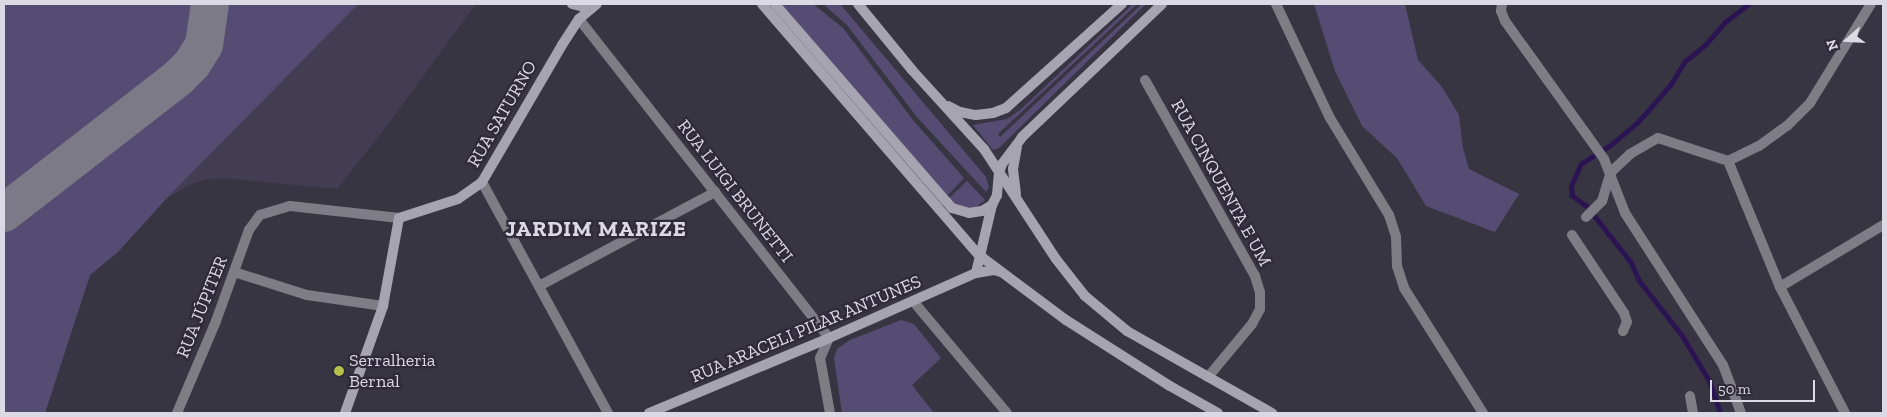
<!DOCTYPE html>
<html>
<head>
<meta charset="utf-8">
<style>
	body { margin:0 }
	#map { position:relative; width:1887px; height:417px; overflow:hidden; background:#383543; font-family:"Zilla Slab",serif }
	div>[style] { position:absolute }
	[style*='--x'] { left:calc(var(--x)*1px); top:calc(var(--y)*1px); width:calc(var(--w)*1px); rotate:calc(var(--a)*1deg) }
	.built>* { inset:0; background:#423d52 }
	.green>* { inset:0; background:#564c73 }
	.stream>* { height:4.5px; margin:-2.25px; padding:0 2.25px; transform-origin:2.25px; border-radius:2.25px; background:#2c1452 }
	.taxiway>* { height:38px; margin:-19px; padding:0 19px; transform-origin:19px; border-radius:19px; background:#7c7a86 }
	.street>* { height:10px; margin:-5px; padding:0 5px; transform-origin:5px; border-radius:5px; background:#7e7d85 }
	.secondary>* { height:10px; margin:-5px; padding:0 5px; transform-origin:5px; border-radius:5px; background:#a6a4b0 }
	.dots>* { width:14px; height:14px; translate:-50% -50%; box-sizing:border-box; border:2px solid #2e2a39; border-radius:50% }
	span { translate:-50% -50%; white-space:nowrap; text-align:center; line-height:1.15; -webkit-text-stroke:4.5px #2e2a39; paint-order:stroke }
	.street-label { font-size:18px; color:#dbd9e3 }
	.poi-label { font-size:18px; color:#dbd9e3 }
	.left { translate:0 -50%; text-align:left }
	.district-label { font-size:22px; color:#dbd9e3; font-weight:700; letter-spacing:1px }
	.frame { position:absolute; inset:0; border:5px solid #dbd9e3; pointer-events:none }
	.north { position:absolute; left:1822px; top:15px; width:50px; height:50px; -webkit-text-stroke:4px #2e2a39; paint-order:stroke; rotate:251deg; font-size:14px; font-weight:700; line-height:20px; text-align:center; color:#dbd9e3 }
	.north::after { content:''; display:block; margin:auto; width:18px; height:22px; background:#dbd9e3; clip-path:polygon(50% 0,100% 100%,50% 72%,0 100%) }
	.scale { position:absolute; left:1710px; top:380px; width:105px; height:22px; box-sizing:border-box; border:2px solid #dbd9e3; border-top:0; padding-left:6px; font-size:15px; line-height:18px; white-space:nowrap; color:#dbd9e3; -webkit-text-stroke:4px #2e2a39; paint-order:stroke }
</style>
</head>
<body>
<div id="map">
	<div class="built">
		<div style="clip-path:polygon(4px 4px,476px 4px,386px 127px,337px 189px,223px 178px,205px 180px,189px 185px,166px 199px,118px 252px,90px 275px,45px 413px,4px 413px)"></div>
	</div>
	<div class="green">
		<div style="clip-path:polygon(4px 4px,195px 4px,192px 33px,186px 50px,172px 63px,4px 194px)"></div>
		<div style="clip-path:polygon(227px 4px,358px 4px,166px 199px,118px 252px,90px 275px,45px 413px,4px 413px,4px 233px,193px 86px,212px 65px,223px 34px)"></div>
		<div style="clip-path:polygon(782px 4px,813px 4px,843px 28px,913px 120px,964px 178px,946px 197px)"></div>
		<div style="clip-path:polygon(823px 4px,840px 4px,986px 177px,989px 187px,986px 192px,917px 117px,847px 25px)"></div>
		<div style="clip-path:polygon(1133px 4px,1137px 4px,998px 134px,1000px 137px,1142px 4px,1146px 4px,999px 148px,993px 150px,973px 125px,1007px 119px,1020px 110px)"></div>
		<div style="clip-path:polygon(1314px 4px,1405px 4px,1418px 60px,1442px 87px,1459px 115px,1463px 148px,1469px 169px,1519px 194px,1495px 232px,1426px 206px,1397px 158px,1362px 126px,1335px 71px)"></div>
		<div style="clip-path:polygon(967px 181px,985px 200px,975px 208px,968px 209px,954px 204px,948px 199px)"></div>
		<div style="clip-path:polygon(901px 320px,914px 324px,941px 358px,912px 385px,934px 413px,842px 413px,834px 358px,837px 349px,850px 340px)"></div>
	</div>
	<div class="stream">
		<div style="--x:1720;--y:413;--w:34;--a:-109"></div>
		<div style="--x:1709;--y:381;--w:52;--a:-121"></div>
		<div style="--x:1682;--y:336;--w:70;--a:-128"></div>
		<div style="--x:1639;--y:281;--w:20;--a:-114"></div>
		<div style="--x:1631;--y:263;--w:71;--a:-128.2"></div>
		<div style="--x:1587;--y:207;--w:19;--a:-144"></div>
		<div style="--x:1572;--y:196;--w:10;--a:-96"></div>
		<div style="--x:1571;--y:186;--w:24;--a:-66"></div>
		<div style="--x:1581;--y:164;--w:38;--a:-33"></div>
		<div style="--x:1613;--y:143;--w:33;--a:-40"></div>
		<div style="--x:1638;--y:122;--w:50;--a:-49"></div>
		<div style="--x:1671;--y:84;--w:26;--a:-59"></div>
		<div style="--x:1684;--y:62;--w:28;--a:-39"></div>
		<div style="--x:1706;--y:44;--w:29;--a:-49"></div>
		<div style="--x:1725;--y:22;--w:30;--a:-37"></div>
	</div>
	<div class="taxiway">
		<div style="--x:4;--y:213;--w:220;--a:-37.8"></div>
		<div style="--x:178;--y:78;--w:20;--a:-45"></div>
		<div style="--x:192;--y:64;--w:22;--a:-58"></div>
		<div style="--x:204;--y:45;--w:41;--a:-81.7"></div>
	</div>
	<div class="street">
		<div style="--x:1276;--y:4;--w:126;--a:64.7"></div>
		<div style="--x:1330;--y:118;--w:114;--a:58.7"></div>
		<div style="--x:1389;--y:215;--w:23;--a:72"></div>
		<div style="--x:1396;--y:237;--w:29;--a:88"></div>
		<div style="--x:1397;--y:266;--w:23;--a:72"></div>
		<div style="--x:1404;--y:288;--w:148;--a:57.7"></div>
		<div style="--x:1502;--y:4;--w:7;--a:98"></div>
		<div style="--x:1501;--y:11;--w:11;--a:68"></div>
		<div style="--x:1505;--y:21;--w:170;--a:54.3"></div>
		<div style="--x:1604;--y:159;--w:58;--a:68.7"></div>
		<div style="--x:1625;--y:213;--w:181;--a:57.2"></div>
		<div style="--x:1723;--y:365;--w:51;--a:69.4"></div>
		<div style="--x:579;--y:19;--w:405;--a:51.9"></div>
		<div style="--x:829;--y:338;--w:22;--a:114"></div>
		<div style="--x:820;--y:358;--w:56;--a:79.7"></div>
		<div style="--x:1145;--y:80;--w:225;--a:60.7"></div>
		<div style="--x:1255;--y:276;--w:17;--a:73"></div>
		<div style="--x:1260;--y:292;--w:17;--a:90"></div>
		<div style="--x:1260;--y:309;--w:17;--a:118"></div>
		<div style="--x:1252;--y:324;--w:69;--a:129.7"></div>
		<div style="--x:482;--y:182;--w:263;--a:61.4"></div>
		<div style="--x:1586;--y:217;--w:23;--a:-45"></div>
		<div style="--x:1602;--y:201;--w:30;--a:-73"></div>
		<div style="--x:1611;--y:172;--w:26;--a:-43"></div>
		<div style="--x:1630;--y:154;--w:32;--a:-30"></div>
		<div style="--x:1658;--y:138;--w:74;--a:18.2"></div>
		<div style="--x:1572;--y:235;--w:94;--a:56.3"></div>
		<div style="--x:1624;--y:313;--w:9;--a:72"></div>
		<div style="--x:1627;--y:322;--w:10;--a:114"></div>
		<div style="--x:234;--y:272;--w:77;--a:17.5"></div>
		<div style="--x:307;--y:295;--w:77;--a:8.2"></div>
		<div style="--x:539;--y:286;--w:200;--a:-28.1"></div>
		<div style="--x:1780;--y:287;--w:120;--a:-31"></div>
		<div style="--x:913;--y:301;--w:146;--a:50"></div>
		<div style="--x:1690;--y:396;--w:17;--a:80"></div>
		<div style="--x:177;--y:413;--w:100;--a:-67"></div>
		<div style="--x:216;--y:321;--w:97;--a:-70.1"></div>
		<div style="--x:249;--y:230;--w:19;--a:-54"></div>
		<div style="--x:260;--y:215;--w:31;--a:-17"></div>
		<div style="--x:290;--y:206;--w:110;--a:6.3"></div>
		<div style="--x:1845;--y:413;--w:142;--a:-117.3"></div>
		<div style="--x:1780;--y:287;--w:136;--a:-112.4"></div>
		<div style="--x:1728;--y:161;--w:34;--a:-26"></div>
		<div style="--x:1759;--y:146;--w:34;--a:-36"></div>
		<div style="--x:1787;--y:126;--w:33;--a:-45"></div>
		<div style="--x:1810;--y:103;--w:116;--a:-58.4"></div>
	</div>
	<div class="secondary">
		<div style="--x:572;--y:4;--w:12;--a:14"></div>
		<div style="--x:584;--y:7;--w:11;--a:-15"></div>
		<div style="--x:762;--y:4;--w:332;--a:49.2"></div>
		<div style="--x:979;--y:255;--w:109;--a:36.8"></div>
		<div style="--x:1066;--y:320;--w:123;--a:32.4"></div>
		<div style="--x:1170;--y:386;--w:55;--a:29.4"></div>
		<div style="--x:775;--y:4;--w:259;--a:49.1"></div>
		<div style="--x:945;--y:200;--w:11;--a:49"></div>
		<div style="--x:952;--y:208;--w:18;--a:16"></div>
		<div style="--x:969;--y:213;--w:13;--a:-9"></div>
		<div style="--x:982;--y:211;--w:12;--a:-31"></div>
		<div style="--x:992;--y:205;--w:11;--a:-63"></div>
		<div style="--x:997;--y:195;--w:22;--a:-85"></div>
		<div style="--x:999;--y:173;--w:9;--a:-72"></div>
		<div style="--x:1002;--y:164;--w:34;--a:-53"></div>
		<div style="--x:1022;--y:137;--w:193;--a:-43.5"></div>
		<div style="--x:858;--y:4;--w:85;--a:50.7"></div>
		<div style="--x:912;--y:70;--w:107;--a:47.7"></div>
		<div style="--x:984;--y:149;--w:131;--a:56.8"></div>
		<div style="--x:1056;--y:259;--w:47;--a:51.9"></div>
		<div style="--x:1085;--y:296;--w:55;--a:39.8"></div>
		<div style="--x:1127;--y:331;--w:167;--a:29.5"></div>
		<div style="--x:948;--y:106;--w:13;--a:27"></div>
		<div style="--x:960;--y:112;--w:16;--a:11"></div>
		<div style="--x:976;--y:115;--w:17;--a:-7"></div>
		<div style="--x:993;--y:113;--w:14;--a:-21"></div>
		<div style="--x:1006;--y:108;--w:156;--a:-41.9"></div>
		<div style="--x:1016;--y:194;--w:25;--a:-97"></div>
		<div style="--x:1013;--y:169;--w:22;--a:-80"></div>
		<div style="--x:976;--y:273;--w:70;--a:-76.8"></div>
		<div style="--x:345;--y:413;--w:114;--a:-70.4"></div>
		<div style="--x:383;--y:306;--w:89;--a:-79.7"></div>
		<div style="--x:399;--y:218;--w:62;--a:-17.9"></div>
		<div style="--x:458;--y:199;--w:29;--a:-35"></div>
		<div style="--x:482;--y:182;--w:159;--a:-59.7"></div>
		<div style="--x:562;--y:45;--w:31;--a:-57"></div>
		<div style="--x:579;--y:19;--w:23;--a:-40"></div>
		<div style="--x:649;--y:413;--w:195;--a:-22.6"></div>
		<div style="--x:829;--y:338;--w:161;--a:-23.9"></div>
		<div style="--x:976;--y:273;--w:18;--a:-9"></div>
		<div style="--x:994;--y:270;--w:7;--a:16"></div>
	</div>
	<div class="dots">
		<div style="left:339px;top:371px;background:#b4c24a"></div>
	</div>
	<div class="street-label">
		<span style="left:502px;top:114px;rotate:-60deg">RUA SATURNO</span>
		<span style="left:1221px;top:183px;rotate:61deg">RUA CINQUENTA E UM</span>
		<span style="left:735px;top:191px;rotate:52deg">RUA LUIGI BRUNETTI</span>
		<span style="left:202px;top:307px;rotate:-68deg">RUA JÚPITER</span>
		<span style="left:806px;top:329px;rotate:-23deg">RUA ARACELI PILAR ANTUNES</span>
	</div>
	<div class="poi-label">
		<span class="left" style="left:349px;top:371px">Serralheria<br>Bernal</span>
	</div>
	<div class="district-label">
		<span style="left:596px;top:229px">JARDIM MARIZE</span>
	</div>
	<div class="frame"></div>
	<div class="north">N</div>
	<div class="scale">50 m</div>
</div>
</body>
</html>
